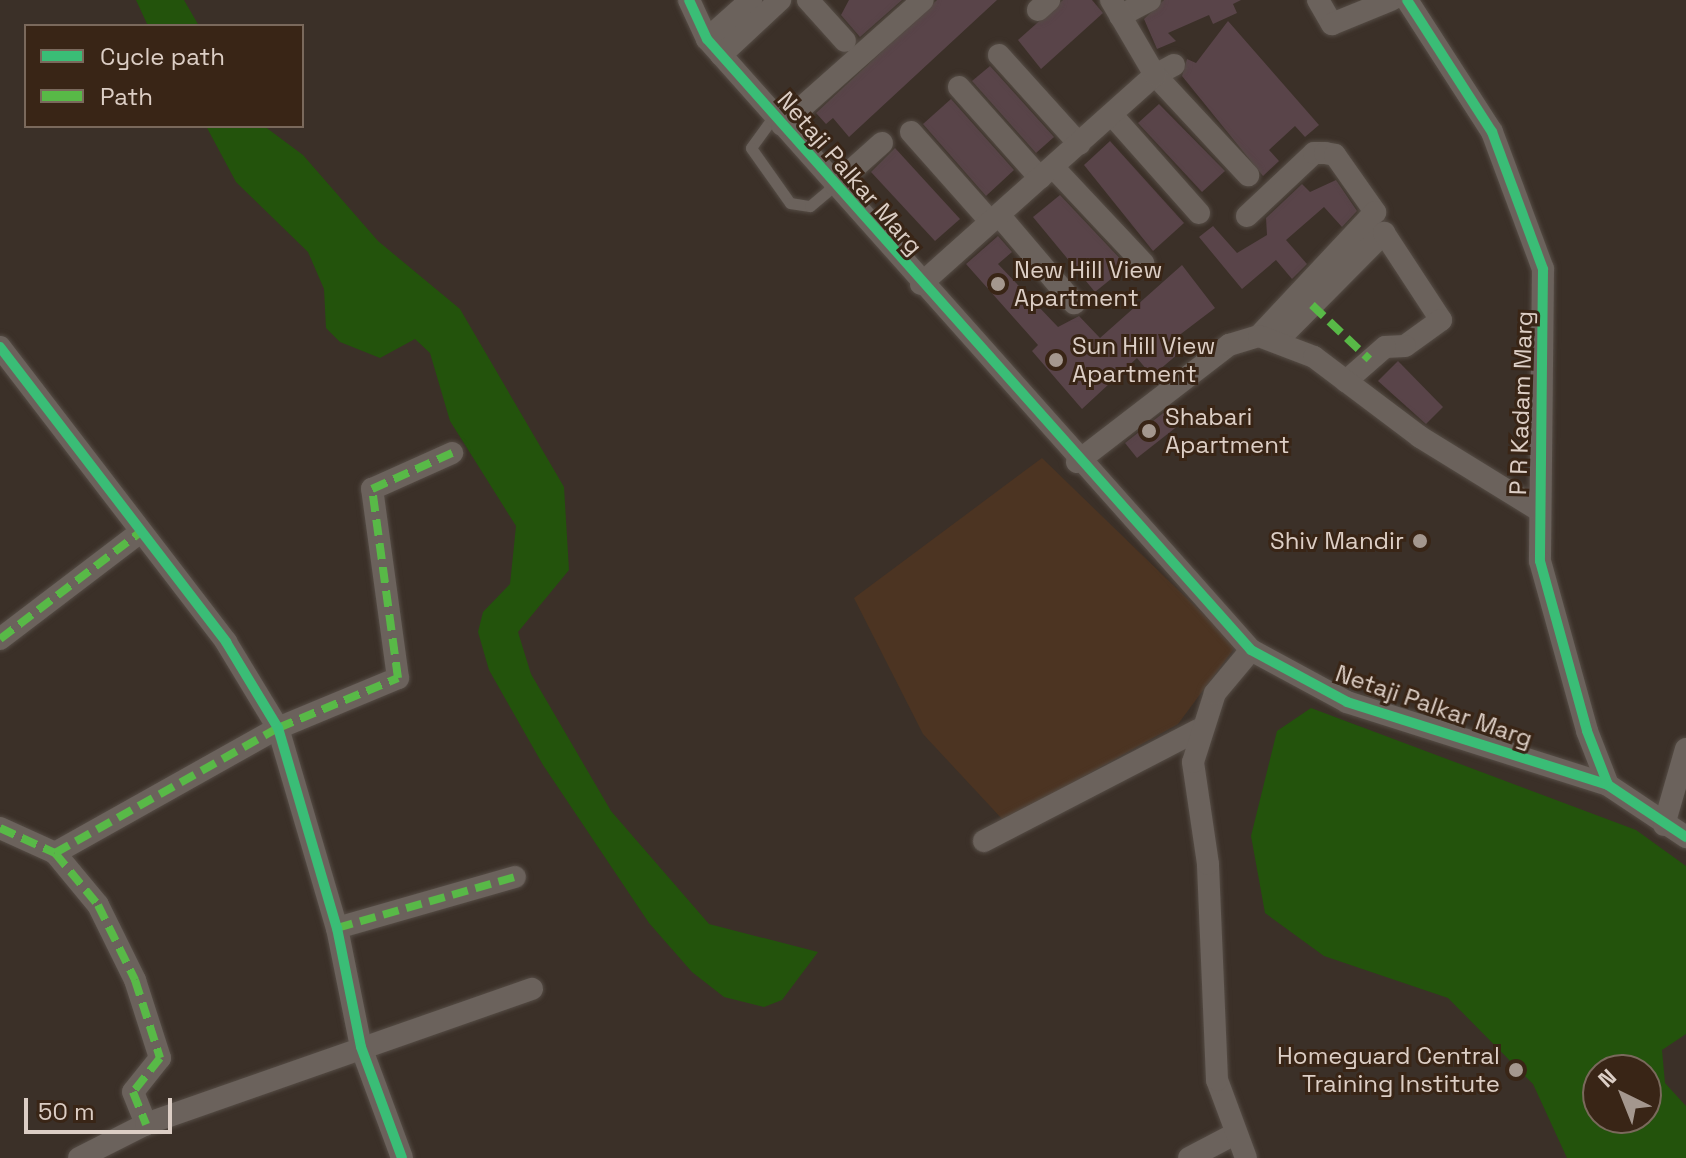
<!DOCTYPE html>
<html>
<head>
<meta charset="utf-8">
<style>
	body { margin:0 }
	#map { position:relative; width:1686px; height:1158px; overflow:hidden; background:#3b3028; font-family:"Space Grotesk",sans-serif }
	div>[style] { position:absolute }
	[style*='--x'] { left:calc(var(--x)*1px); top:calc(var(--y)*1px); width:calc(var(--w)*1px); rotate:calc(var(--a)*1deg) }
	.built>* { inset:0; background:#4c3422 }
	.green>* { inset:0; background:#23530c }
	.building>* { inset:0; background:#594449 }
	.roads { filter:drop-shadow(0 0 2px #554c45) drop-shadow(0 0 2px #554c45) }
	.lane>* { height:11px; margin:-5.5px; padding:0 5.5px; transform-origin:5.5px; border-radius:5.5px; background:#6b625c }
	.street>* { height:22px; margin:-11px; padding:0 11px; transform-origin:11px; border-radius:11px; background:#6b625c }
	.quiet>* { height:8px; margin-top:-4px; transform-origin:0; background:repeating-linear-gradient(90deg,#58b947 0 16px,transparent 0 24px) }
	.cycleway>* { height:10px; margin:-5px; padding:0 5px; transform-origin:5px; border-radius:5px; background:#3abd76 }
	.dots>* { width:22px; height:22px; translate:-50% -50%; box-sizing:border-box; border:4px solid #392516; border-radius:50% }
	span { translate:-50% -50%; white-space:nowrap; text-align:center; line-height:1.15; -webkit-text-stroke:6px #392516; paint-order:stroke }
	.street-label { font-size:24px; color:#dccec5 }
	.poi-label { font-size:24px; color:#dccec5 }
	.left { translate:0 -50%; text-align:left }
	.right { translate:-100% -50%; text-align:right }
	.legend { position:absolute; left:24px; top:24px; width:280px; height:104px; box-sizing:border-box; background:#392516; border:2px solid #7a695c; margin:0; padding:10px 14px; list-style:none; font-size:24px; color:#dccec5 }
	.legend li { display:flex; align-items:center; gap:16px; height:40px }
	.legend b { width:40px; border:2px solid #7a695c }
	.north { position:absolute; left:1582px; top:1054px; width:80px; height:80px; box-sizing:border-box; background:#392516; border:2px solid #7a695c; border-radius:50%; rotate:317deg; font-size:22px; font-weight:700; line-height:32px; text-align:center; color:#dccec5 }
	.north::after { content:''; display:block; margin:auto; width:28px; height:36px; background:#a4978e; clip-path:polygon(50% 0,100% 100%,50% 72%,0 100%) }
	.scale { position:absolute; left:24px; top:1098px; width:148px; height:36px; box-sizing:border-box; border:4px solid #dccec5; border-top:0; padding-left:10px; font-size:24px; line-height:28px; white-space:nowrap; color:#dccec5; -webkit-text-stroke:6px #392516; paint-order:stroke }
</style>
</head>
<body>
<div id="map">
	<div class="built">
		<div style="clip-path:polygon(1042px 458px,1236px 646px,1178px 724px,1004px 821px,923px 734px,854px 598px)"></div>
	</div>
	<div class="green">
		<div style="clip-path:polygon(136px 0,184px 0,199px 26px,148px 26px)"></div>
		<div style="clip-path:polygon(206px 126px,264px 126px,303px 155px,378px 241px,460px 309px,564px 487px,569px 570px,518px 632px,531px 674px,611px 811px,709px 924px,818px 952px,782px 1000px,764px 1007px,724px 997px,692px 972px,649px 923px,543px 765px,489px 670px,478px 632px,483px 612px,510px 584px,516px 526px,450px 421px,430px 353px,415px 339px,380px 358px,340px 342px,326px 328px,324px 289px,308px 252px,236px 182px)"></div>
		<div style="clip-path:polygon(evenodd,1311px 708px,1636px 830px,1686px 866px,1686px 1034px,1662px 1050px,1665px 1083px,1686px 1106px,1686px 1158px,1567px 1158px,1533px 1084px,1448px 998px,1324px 956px,1265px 913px,1251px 836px,1277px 731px,1311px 708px,1646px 1070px,1646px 1118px,1598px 1118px,1598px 1070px,1646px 1070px)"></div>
	</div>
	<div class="building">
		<div style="clip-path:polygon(849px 0,902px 0,860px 37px,841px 15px)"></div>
		<div style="clip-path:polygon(937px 0,997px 0,849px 137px,833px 118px,826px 124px,816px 113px)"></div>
		<div style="clip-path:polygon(1063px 0,1092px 0,1103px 13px,1041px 69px,1018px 40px)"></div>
		<div style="clip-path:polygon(1164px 0,1241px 0,1233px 4px,1237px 13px,1213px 24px,1209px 15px,1168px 33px,1176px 41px,1157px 49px,1144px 19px)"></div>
		<div style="clip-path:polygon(1228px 21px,1319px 125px,1305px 137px,1295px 126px,1269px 150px,1279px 161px,1263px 176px,1182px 76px,1187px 59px,1196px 63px)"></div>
		<div style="clip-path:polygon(990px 66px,1054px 137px,1036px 153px,972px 81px)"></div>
		<div style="clip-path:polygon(951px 99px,1014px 170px,986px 196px,923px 124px)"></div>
		<div style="clip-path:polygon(1159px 104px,1225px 171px,1202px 192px,1138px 123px)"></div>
		<div style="clip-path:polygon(1110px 141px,1184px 223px,1153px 251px,1084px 165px)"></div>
		<div style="clip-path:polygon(895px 148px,960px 219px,935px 241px,871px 172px)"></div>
		<div style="clip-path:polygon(1336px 180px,1357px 211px,1342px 227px,1324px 207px,1286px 240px,1307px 264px,1292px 279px,1276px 260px,1242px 289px,1199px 237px,1213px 226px,1237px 253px,1267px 235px,1266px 218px,1302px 184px,1310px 192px)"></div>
		<div style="clip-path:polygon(1060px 195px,1127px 266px,1095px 292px,1033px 217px)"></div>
		<div style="clip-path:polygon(998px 236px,1012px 252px,998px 264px,1058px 327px,1079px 316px,1100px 338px,1182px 265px,1215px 308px,1169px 343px,1178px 354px,1152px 376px,1137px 358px,1082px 409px,1032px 351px,1038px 345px,966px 264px)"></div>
		<div style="clip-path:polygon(1398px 361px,1443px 407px,1426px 424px,1378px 381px)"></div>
		<div style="clip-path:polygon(1167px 410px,1179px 425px,1137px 458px,1125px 443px)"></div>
	</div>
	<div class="roads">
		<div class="lane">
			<div style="--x:774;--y:116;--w:39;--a:126"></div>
			<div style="--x:751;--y:148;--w:67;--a:54.7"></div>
			<div style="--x:790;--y:203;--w:20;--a:9"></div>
			<div style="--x:810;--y:206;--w:33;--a:-40"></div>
		</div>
		<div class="street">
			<div style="--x:689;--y:0;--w:43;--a:65.2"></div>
			<div style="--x:707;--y:39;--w:818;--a:48.32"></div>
			<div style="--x:1251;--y:650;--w:109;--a:28.4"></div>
			<div style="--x:1347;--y:702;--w:274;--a:17.6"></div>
			<div style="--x:808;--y:0;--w:55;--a:47.9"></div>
			<div style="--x:1318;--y:0;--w:28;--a:60"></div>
			<div style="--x:1332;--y:24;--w:64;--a:-22.1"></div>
			<div style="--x:1407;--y:0;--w:157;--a:57.2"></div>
			<div style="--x:1492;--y:132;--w:146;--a:69.6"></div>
			<div style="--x:1543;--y:269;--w:292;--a:90.6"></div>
			<div style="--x:1540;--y:561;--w:176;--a:74.5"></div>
			<div style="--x:1587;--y:731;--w:58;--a:68.7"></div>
			<div style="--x:1608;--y:785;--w:94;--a:33.7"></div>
			<div style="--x:1038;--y:10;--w:15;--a:-42"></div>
			<div style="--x:1120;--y:16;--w:34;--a:-28"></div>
			<div style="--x:707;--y:39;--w:59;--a:-41.6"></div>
			<div style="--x:721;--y:55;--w:81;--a:-43"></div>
			<div style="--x:999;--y:55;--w:120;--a:48"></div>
			<div style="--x:1174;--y:65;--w:21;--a:152"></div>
			<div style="--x:1155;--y:75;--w:137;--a:47.1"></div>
			<div style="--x:959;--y:87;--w:122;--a:48.3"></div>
			<div style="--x:1112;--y:115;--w:131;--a:48.4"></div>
			<div style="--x:782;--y:125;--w:188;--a:-41.6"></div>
			<div style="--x:911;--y:132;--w:120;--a:48.4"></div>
			<div style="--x:1053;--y:167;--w:132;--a:46.8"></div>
			<div style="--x:835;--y:185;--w:63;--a:-41.8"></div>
			<div style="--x:999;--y:215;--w:116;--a:49.6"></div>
			<div style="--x:1247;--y:216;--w:92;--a:-43.2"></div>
			<div style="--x:1314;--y:153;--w:11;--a:0"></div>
			<div style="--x:1325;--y:153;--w:10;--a:11"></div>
			<div style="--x:1335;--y:155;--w:70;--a:54.9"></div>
			<div style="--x:1375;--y:212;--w:170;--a:133.1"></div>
			<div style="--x:921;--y:284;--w:314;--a:-41.8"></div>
			<div style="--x:1155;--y:75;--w:87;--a:-120.4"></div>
			<div style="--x:1278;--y:340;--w:151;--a:-45.3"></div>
			<div style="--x:1384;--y:233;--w:104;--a:56.8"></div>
			<div style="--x:1441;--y:320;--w:44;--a:144.2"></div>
			<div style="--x:1405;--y:346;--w:20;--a:177"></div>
			<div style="--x:1385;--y:347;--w:52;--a:138.9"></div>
			<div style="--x:0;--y:347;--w:372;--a:52.5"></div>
			<div style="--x:226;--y:642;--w:100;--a:58.8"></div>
			<div style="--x:278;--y:728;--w:209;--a:73.6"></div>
			<div style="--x:337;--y:928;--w:121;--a:78.6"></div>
			<div style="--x:361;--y:1047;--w:118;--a:69.7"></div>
			<div style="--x:1077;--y:462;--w:192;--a:-37.6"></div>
			<div style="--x:1229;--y:345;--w:31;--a:-17"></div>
			<div style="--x:1259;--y:336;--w:59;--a:20.9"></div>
			<div style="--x:1314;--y:357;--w:133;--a:37"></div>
			<div style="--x:1420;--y:437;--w:137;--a:31.6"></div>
			<div style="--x:0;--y:639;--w:175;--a:-37.3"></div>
			<div style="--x:1664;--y:825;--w:79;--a:-73.9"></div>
			<div style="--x:0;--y:828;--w:60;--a:24.4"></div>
			<div style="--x:55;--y:853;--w:67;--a:50.4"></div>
			<div style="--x:98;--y:905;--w:84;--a:63.7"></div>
			<div style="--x:135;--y:980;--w:82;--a:72.2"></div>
			<div style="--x:160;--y:1058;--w:43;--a:128.5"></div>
			<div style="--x:133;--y:1092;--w:35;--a:68"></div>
			<div style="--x:984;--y:841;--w:241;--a:-27.4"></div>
			<div style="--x:55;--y:853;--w:256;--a:-29.3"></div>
			<div style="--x:278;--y:728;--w:130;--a:-22.6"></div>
			<div style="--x:398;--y:678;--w:191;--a:-97.8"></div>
			<div style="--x:372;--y:489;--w:88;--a:-24.2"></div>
			<div style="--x:337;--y:928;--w:185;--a:-16"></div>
			<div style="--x:79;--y:1158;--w:75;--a:-26.9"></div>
			<div style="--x:146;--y:1124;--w:409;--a:-19.3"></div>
			<div style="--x:1189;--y:1158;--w:50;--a:-27.6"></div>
			<div style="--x:1246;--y:1158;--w:83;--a:-110.4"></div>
			<div style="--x:1217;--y:1080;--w:216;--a:-92.4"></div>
			<div style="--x:1208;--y:864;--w:103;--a:-98.4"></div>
			<div style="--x:1193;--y:762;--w:72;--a:-72.3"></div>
			<div style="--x:1215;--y:693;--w:56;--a:-50.1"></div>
		</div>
	</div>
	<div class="quiet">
		<div style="--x:1312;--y:305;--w:79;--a:43.5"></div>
		<div style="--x:0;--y:639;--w:175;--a:-37.3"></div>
		<div style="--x:0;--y:828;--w:60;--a:24.4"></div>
		<div style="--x:55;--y:853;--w:67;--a:50.4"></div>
		<div style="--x:98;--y:905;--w:84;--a:63.7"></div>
		<div style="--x:135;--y:980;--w:82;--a:72.2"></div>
		<div style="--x:160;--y:1058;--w:43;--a:128.5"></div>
		<div style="--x:133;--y:1092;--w:35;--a:68"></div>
		<div style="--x:55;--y:853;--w:256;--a:-29.3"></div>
		<div style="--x:278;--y:728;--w:130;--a:-22.6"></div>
		<div style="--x:398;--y:678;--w:191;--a:-97.8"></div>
		<div style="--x:372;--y:489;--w:88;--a:-24.2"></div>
		<div style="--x:337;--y:928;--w:185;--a:-16"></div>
	</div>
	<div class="cycleway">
		<div style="--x:689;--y:0;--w:43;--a:65.2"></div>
		<div style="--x:707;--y:39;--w:818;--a:48.32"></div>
		<div style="--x:1251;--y:650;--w:109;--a:28.4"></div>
		<div style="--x:1347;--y:702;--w:274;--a:17.6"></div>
		<div style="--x:1407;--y:0;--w:157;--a:57.2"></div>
		<div style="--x:1492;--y:132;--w:146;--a:69.6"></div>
		<div style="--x:1543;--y:269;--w:292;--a:90.6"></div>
		<div style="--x:1540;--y:561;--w:176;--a:74.5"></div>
		<div style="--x:1587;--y:731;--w:58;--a:68.7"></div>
		<div style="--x:1608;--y:785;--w:94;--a:33.7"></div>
		<div style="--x:0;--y:347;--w:372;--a:52.5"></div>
		<div style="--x:226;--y:642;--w:100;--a:58.8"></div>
		<div style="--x:278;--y:728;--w:209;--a:73.6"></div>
		<div style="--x:337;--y:928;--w:121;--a:78.6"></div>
		<div style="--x:361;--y:1047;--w:118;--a:69.7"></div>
	</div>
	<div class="dots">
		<div style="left:998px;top:284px;background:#a4978e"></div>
		<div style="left:1056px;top:360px;background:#a4978e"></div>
		<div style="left:1149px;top:431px;background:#a4978e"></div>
		<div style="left:1420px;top:541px;background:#a4978e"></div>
		<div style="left:1516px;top:1070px;background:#a4978e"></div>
	</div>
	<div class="street-label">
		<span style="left:850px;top:173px;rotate:49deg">Netaji Palkar Marg</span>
		<span style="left:1521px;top:403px;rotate:-88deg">P R Kadam Marg</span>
		<span style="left:1434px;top:706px;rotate:19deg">Netaji Palkar Marg</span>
	</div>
	<div class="poi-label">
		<span class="left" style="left:1014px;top:284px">New Hill View<br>Apartment</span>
		<span class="left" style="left:1072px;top:360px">Sun Hill View<br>Apartment</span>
		<span class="left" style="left:1165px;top:431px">Shabari<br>Apartment</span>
		<span class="right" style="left:1404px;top:541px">Shiv Mandir</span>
		<span class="right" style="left:1500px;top:1070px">Homeguard Central<br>Training Institute</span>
	</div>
	<ul class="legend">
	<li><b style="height:10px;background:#3abd76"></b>Cycle path</li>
	<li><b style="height:10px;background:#58b947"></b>Path</li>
	</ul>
	<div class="north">N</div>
	<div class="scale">50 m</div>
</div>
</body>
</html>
